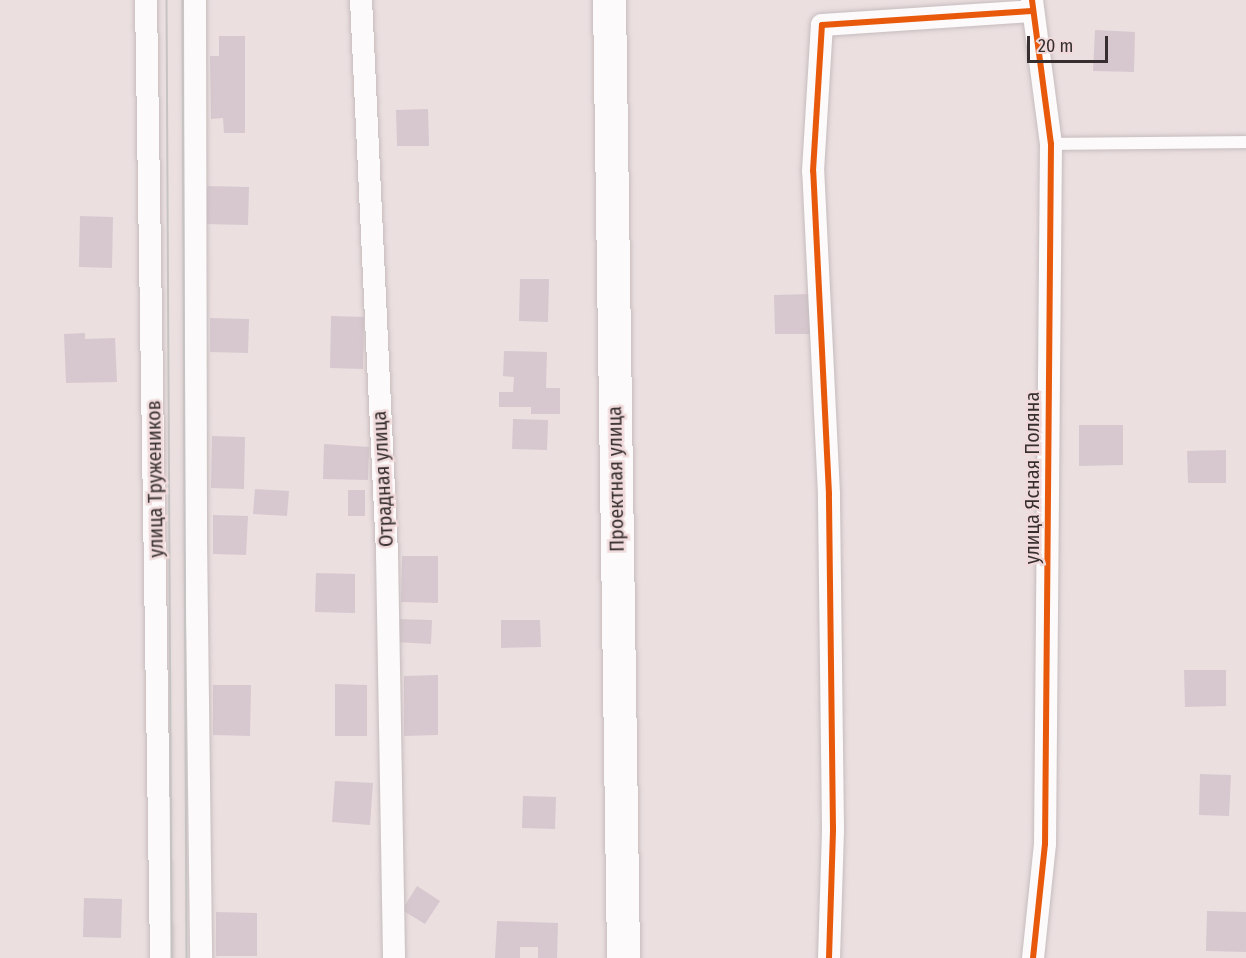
<!DOCTYPE html>
<html>
<head>
<meta charset="utf-8">
<style>
	body { margin:0 }
	#map { position:relative; width:1246px; height:958px; overflow:hidden; background:#ebdfe0; font-family:"Fira Sans Condensed",sans-serif }
	div>[style] { position:absolute }
	[style*='--x'] { left:calc(var(--x)*1px); top:calc(var(--y)*1px); width:calc(var(--w)*1px); rotate:calc(var(--a)*1deg) }
	.building>* { inset:0; background:#d7c8cf }
	.roads { filter:drop-shadow(0 0 2px #c6bcbd) drop-shadow(0 0 2px #c6bcbd) }
	.lane>* { height:12px; margin:-6px; padding:0 6px; transform-origin:6px; border-radius:6px; background:#fcfafa }
	.street>* { height:22px; margin:-11px; padding:0 11px; transform-origin:11px; border-radius:11px; background:#fcfafa }
	.secondary>* { height:33px; margin:-16.5px; padding:0 16.5px; transform-origin:16.5px; border-radius:16.5px; background:#fcfafa }
	.tram>* { height:1.5px; margin:-0.75px; padding:0 0.75px; transform-origin:0.75px; border-radius:0.75px; background:#c6c3c3 }
	.cycleway>* { height:6px; margin:-3px; padding:0 3px; transform-origin:3px; border-radius:3px; background:#e8590c }
	span { translate:-50% -50%; white-space:nowrap; text-align:center; line-height:1.15; -webkit-text-stroke:5px #f0dadb; paint-order:stroke }
	.street-label { font-size:20px; color:#372f2f }
	.scale { position:absolute; left:1027px; top:36px; width:81px; height:27px; box-sizing:border-box; border:3px solid #372f2f; border-top:0; padding-left:8px; font-size:18px; line-height:21px; white-space:nowrap; color:#372f2f; -webkit-text-stroke:4px #f0dadb; paint-order:stroke }
</style>
</head>
<body>
<div id="map">
	<div class="building">
		<div style="clip-path:polygon(1095px 30px,1135px 32px,1134px 72px,1093px 71px)"></div>
		<div style="clip-path:polygon(219px 36px,245px 36px,245px 133px,224px 133px,223px 118px,211px 119px,210px 56px,219px 56px)"></div>
		<div style="clip-path:polygon(428px 109px,429px 146px,397px 146px,396px 110px)"></div>
		<div style="clip-path:polygon(207px 186px,249px 187px,248px 225px,206px 224px)"></div>
		<div style="clip-path:polygon(80px 216px,113px 217px,112px 268px,79px 267px)"></div>
		<div style="clip-path:polygon(520px 279px,549px 279px,548px 322px,519px 321px)"></div>
		<div style="clip-path:polygon(810px 294px,811px 334px,775px 334px,774px 295px)"></div>
		<div style="clip-path:polygon(331px 316px,364px 317px,363px 369px,330px 368px)"></div>
		<div style="clip-path:polygon(210px 318px,249px 319px,248px 353px,210px 352px)"></div>
		<div style="clip-path:polygon(85px 333px,85px 339px,115px 338px,117px 382px,66px 383px,64px 334px)"></div>
		<div style="clip-path:polygon(504px 351px,547px 352px,546px 388px,560px 388px,560px 414px,531px 414px,531px 407px,499px 407px,499px 392px,513px 392px,514px 377px,503px 376px)"></div>
		<div style="clip-path:polygon(513px 419px,548px 420px,547px 450px,512px 449px)"></div>
		<div style="clip-path:polygon(1079px 425px,1123px 425px,1123px 465px,1079px 466px)"></div>
		<div style="clip-path:polygon(212px 436px,245px 437px,244px 489px,211px 488px)"></div>
		<div style="clip-path:polygon(324px 444px,369px 447px,368px 480px,323px 479px)"></div>
		<div style="clip-path:polygon(1226px 450px,1226px 483px,1188px 483px,1187px 451px)"></div>
		<div style="clip-path:polygon(255px 489px,289px 491px,287px 516px,253px 514px)"></div>
		<div style="clip-path:polygon(348px 490px,365px 490px,365px 516px,348px 516px)"></div>
		<div style="clip-path:polygon(213px 515px,248px 516px,246px 555px,213px 554px)"></div>
		<div style="clip-path:polygon(402px 556px,438px 556px,438px 603px,401px 602px)"></div>
		<div style="clip-path:polygon(316px 573px,355px 574px,355px 613px,315px 612px)"></div>
		<div style="clip-path:polygon(396px 619px,432px 620px,431px 644px,395px 642px)"></div>
		<div style="clip-path:polygon(501px 620px,540px 620px,541px 647px,501px 648px)"></div>
		<div style="clip-path:polygon(1184px 670px,1226px 670px,1226px 706px,1185px 707px)"></div>
		<div style="clip-path:polygon(438px 675px,438px 735px,404px 736px,404px 676px)"></div>
		<div style="clip-path:polygon(335px 684px,367px 685px,367px 736px,335px 736px)"></div>
		<div style="clip-path:polygon(213px 685px,251px 685px,250px 736px,213px 735px)"></div>
		<div style="clip-path:polygon(1200px 774px,1231px 775px,1229px 816px,1199px 815px)"></div>
		<div style="clip-path:polygon(335px 781px,373px 783px,370px 825px,332px 822px)"></div>
		<div style="clip-path:polygon(523px 796px,556px 797px,555px 829px,522px 828px)"></div>
		<div style="clip-path:polygon(417px 886px,440px 901px,425px 924px,402px 910px)"></div>
		<div style="clip-path:polygon(84px 898px,122px 899px,121px 938px,83px 937px)"></div>
		<div style="clip-path:polygon(1207px 911px,1246px 912px,1246px 952px,1206px 951px)"></div>
		<div style="clip-path:polygon(216px 912px,257px 913px,257px 956px,216px 956px)"></div>
		<div style="clip-path:polygon(497px 921px,558px 923px,557px 958px,538px 958px,538px 947px,520px 947px,520px 958px,495px 958px)"></div>
	</div>
	<div class="roads">
		<div class="lane">
			<div style="--x:1051;--y:144;--w:195;--a:-0.6"></div>
		</div>
		<div class="street">
			<div style="--x:146;--y:0;--w:958;--a:89.1"></div>
			<div style="--x:195;--y:0;--w:538;--a:89.89"></div>
			<div style="--x:196;--y:538;--w:420;--a:89.3"></div>
			<div style="--x:361;--y:0;--w:555;--a:87.31"></div>
			<div style="--x:387;--y:554;--w:404;--a:89"></div>
			<div style="--x:1032;--y:0;--w:145;--a:82.5"></div>
			<div style="--x:1051;--y:144;--w:700;--a:90.49"></div>
			<div style="--x:1045;--y:844;--w:115;--a:96"></div>
			<div style="--x:829;--y:958;--w:129;--a:-88.2"></div>
			<div style="--x:833;--y:829;--w:335;--a:-90.7"></div>
			<div style="--x:829;--y:494;--w:323;--a:-92.8"></div>
			<div style="--x:813;--y:171;--w:146;--a:-86.5"></div>
			<div style="--x:822;--y:25;--w:210;--a:-3.8"></div>
		</div>
		<div class="secondary">
			<div style="--x:609;--y:0;--w:958;--a:89.16"></div>
		</div>
	</div>
	<div class="tram">
		<div style="--x:167;--y:0;--w:958;--a:89.7"></div>
		<div style="--x:183;--y:0;--w:958;--a:89.76"></div>
	</div>
	<div class="cycleway">
		<div style="--x:1032;--y:0;--w:145;--a:82.5"></div>
		<div style="--x:1051;--y:144;--w:700;--a:90.49"></div>
		<div style="--x:1045;--y:844;--w:115;--a:96"></div>
		<div style="--x:829;--y:958;--w:129;--a:-88.2"></div>
		<div style="--x:833;--y:829;--w:335;--a:-90.7"></div>
		<div style="--x:829;--y:494;--w:323;--a:-92.8"></div>
		<div style="--x:813;--y:171;--w:146;--a:-86.5"></div>
		<div style="--x:822;--y:25;--w:210;--a:-3.8"></div>
	</div>
	<div class="street-label">
		<span style="left:1032px;top:478px;rotate:-90deg">улица Ясная Поляна</span>
		<span style="left:155px;top:479px;rotate:-91deg">улица Тружеников</span>
		<span style="left:383px;top:479px;rotate:-93deg">Отрадная улица</span>
		<span style="left:616px;top:479px;rotate:-91deg">Проектная улица</span>
	</div>
	<div class="scale">20 m</div>
</div>
</body>
</html>
